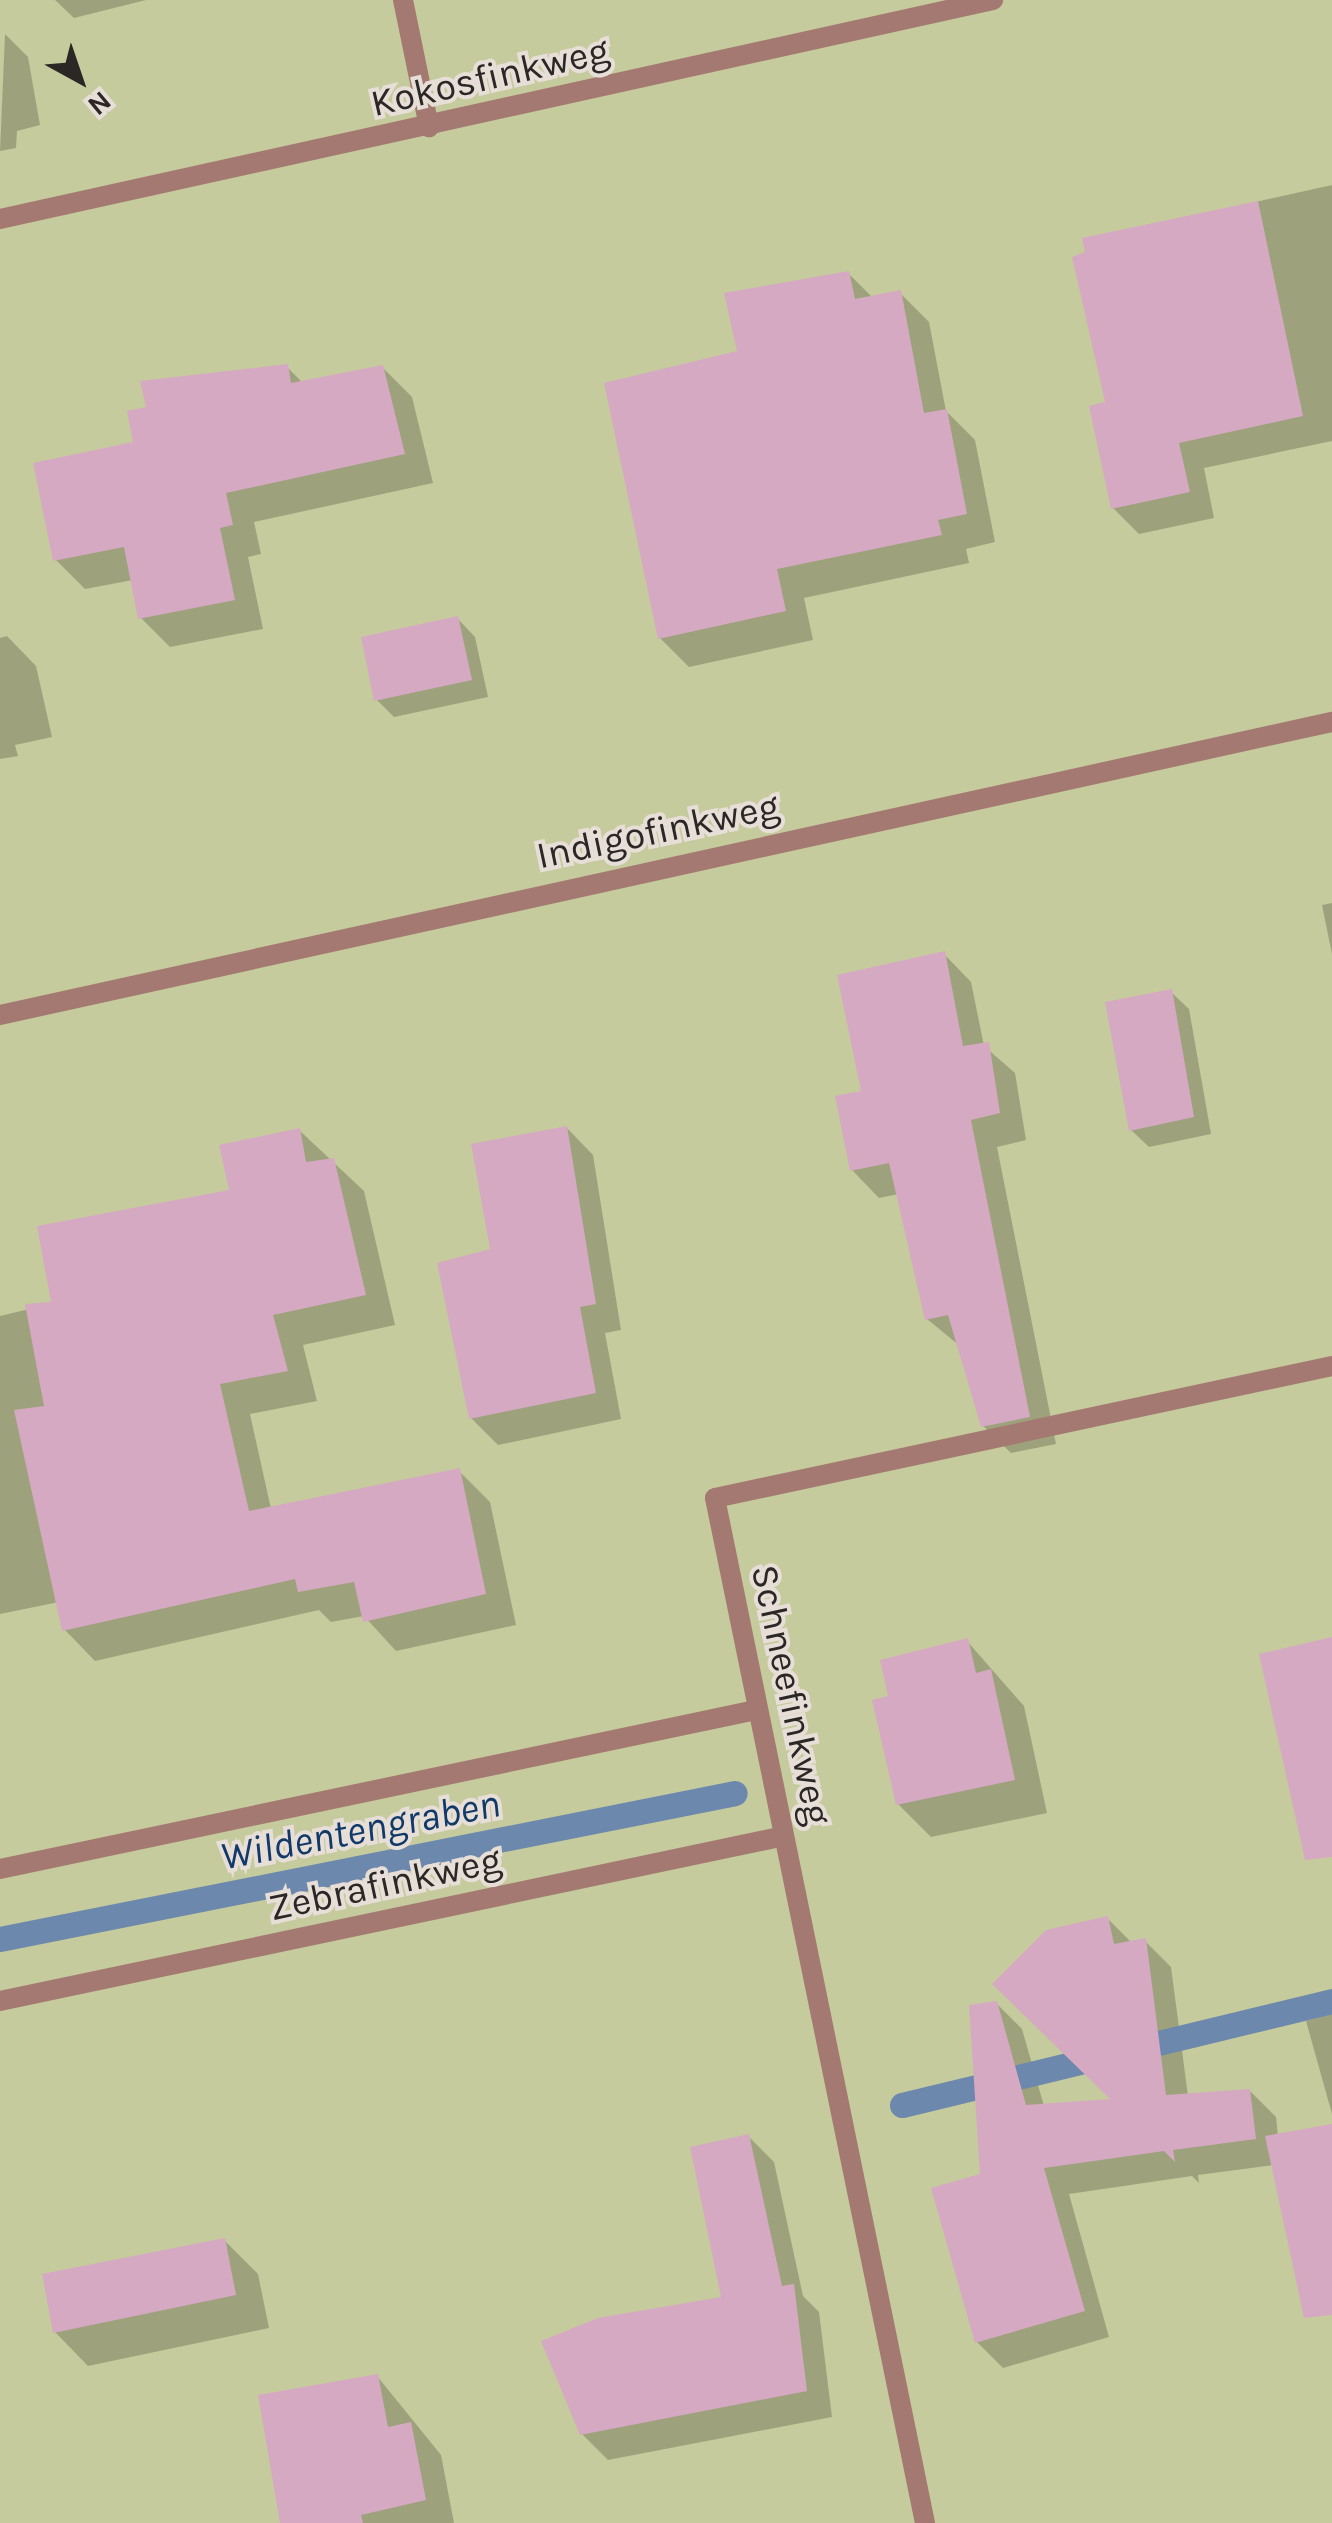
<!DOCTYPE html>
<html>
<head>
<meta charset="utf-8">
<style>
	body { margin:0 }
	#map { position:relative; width:1332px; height:2523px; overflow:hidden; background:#e7ded8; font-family:Karla,sans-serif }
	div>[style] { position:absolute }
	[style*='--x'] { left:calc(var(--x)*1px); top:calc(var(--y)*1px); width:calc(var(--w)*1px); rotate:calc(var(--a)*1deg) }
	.green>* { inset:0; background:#c5cb9c }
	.shadow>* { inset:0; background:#0003 }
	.stream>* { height:25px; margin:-12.5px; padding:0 12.5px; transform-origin:12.5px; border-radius:12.5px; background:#6c88ac }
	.building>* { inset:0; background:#d6a9c3 }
	.service>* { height:20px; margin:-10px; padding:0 10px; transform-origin:10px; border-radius:10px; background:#a47971 }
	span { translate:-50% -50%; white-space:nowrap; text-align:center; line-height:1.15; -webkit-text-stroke:8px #e7ded8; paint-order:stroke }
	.street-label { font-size:38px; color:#2a2725 }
	.water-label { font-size:40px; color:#123a69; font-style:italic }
	.north { position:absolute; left:30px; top:30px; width:100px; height:100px; -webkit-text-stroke:8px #e7ded8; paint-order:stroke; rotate:140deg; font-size:28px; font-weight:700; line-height:40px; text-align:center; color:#2a2725 }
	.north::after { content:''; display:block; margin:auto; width:35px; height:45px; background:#2a2725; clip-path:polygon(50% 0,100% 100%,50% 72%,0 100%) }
</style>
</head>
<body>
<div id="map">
	<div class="green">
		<div style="clip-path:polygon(0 0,1332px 0,1332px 2523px,0 2523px)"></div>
	</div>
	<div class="shadow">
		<div style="clip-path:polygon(55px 0,146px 0,74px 18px)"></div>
		<div style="clip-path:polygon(5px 34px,28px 57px,40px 125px,17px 131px,16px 148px,0 151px)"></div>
		<div style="clip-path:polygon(1332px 185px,1332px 441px,1204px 468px,1214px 518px,1139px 534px,1113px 508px,1108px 404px,1085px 240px)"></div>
		<div style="clip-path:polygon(849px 274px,873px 298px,900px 293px,929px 322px,946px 411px,975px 440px,995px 542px,966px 549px,969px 563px,804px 598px,813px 640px,689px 667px,660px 638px,740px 353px)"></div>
		<div style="clip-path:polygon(287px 367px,303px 383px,382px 367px,412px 397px,433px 483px,254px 522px,261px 554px,248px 557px,263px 629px,170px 647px,140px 617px,133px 580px,85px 589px,56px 560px,136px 444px)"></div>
		<div style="clip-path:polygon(458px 619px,475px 637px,488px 697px,394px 717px,377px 700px)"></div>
		<div style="clip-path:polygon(7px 636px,36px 666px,52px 737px,15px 745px,18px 756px,0 759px,0 638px)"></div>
		<div style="clip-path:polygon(1332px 903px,1332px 954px,1322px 905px)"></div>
		<div style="clip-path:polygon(944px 954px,971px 982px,984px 1046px,1015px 1073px,1026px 1140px,997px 1147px,1056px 1444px,1011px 1453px,983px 1426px,960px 1346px,927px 1319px,899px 1194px,879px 1198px,852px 1170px,864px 1093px)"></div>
		<div style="clip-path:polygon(1171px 992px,1189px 1009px,1211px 1134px,1149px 1147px,1131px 1130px)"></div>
		<div style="clip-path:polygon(567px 1128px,593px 1155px,621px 1330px,605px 1333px,621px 1419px,498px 1445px,471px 1418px,493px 1250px)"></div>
		<div style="clip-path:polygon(299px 1130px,364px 1191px,395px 1325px,303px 1345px,317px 1401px,250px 1414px,271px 1509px,459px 1471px,490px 1502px,516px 1625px,396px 1651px,364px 1616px,331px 1622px,319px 1610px,95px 1661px,65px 1630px,59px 1602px,0 1614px,0 1316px,54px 1303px,232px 1192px)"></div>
		<div style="clip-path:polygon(967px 1641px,1024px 1706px,1047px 1813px,931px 1837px,898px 1804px,891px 1698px)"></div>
		<div style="clip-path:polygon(1107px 1918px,1132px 1943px,1145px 1941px,1171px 1967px,1188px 2096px,1250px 2091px,1276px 2117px,1278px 2136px,1332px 2126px,1332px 2302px,1273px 2165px,1198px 2175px,1199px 2183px,1192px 2176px,1069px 2194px,1109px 2337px,1003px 2368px,977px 2342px,996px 2003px,1022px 2029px,1044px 2106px,1115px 2101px)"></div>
		<div style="clip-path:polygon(1332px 2014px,1332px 2114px,1306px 2021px)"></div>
		<div style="clip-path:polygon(748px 2136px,774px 2162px,803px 2296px,819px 2312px,832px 2417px,608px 2460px,582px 2434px,724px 2299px)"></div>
		<div style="clip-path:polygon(224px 2240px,258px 2274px,269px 2328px,88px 2366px,55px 2332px)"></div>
		<div style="clip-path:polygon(377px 2376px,441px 2455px,454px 2523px,283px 2523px)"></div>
	</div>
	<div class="stream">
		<div style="--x:0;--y:1939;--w:749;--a:-11.23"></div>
		<div style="--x:902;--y:2105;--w:442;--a:-13.6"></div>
	</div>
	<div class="building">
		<div style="clip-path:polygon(1258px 201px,1303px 416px,1179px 443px,1190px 492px,1111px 509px,1089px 406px,1105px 402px,1072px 257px,1085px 252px,1082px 238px)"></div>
		<div style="clip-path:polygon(849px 271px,855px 299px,901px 290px,924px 413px,947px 409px,967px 514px,938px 520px,942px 535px,777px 569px,786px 611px,658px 639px,604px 383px,737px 351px,724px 293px)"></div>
		<div style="clip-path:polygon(288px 364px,291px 383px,383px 365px,405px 454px,226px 493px,233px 525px,220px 528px,235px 600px,138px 619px,124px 547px,53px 561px,33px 463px,133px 442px,127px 411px,146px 407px,140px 381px)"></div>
		<div style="clip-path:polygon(458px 616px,472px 680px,374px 701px,361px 637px)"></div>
		<div style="clip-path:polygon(945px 951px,963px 1046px,989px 1042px,1000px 1113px,971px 1120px,1030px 1417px,981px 1427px,948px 1315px,925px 1320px,889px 1163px,850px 1171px,835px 1096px,861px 1091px,837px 975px)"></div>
		<div style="clip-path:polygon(1172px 989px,1194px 1117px,1129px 1131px,1105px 1002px)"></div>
		<div style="clip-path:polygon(567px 1126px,596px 1304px,580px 1307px,596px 1393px,469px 1419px,437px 1263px,490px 1249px,471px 1144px)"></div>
		<div style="clip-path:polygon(300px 1128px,306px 1162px,334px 1158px,366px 1295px,273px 1315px,288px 1371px,220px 1384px,249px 1511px,460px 1468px,486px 1594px,363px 1622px,354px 1582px,298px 1592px,295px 1579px,62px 1631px,14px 1410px,44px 1406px,25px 1304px,51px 1302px,37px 1226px,229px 1190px,219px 1145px)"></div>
		<div style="clip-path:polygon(1332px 1637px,1332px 1857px,1305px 1860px,1259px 1654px)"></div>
		<div style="clip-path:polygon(968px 1638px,976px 1673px,991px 1669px,1015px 1780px,896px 1805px,872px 1700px,888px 1696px,880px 1660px)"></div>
		<div style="clip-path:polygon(1108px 1916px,1114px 1944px,1146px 1938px,1166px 2095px,1250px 2089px,1256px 2139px,1173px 2150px,1175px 2162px,1164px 2151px,1044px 2168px,1085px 2311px,975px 2343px,931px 2188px,980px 2174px,969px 2005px,997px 2001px,1026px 2105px,1110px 2099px,992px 1984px,1046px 1930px)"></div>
		<div style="clip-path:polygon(1332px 2124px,1332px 2315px,1304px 2318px,1265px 2136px)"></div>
		<div style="clip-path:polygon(749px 2134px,782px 2286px,794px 2284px,807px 2391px,580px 2435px,541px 2341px,598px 2318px,721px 2297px,690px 2147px)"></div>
		<div style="clip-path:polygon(225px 2238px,236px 2295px,53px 2333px,42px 2274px)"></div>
		<div style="clip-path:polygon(378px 2374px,388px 2427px,411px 2422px,426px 2500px,361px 2515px,363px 2523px,280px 2523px,258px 2395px)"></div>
	</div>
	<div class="service">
		<div style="--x:403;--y:0;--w:130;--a:78.4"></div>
		<div style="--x:0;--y:219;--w:1017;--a:-12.44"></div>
		<div style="--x:0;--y:1015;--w:1364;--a:-12.41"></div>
		<div style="--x:0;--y:1869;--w:773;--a:-11.88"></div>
		<div style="--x:0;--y:2001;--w:801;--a:-11.88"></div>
		<div style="--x:925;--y:2523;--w:1046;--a:-101.58"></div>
		<div style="--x:715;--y:1498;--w:631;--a:-12.08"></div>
	</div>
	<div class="street-label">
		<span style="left:490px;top:77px;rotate:-13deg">Kokosfinkweg</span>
		<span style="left:658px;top:831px;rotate:-12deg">Indigofinkweg</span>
		<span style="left:791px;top:1695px;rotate:78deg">Schneefinkweg</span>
		<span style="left:385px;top:1884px;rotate:-12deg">Zebrafinkweg</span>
	</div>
	<div class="water-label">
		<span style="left:360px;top:1830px;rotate:-11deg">Wildentengraben</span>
	</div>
	<div class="north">N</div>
</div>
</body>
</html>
